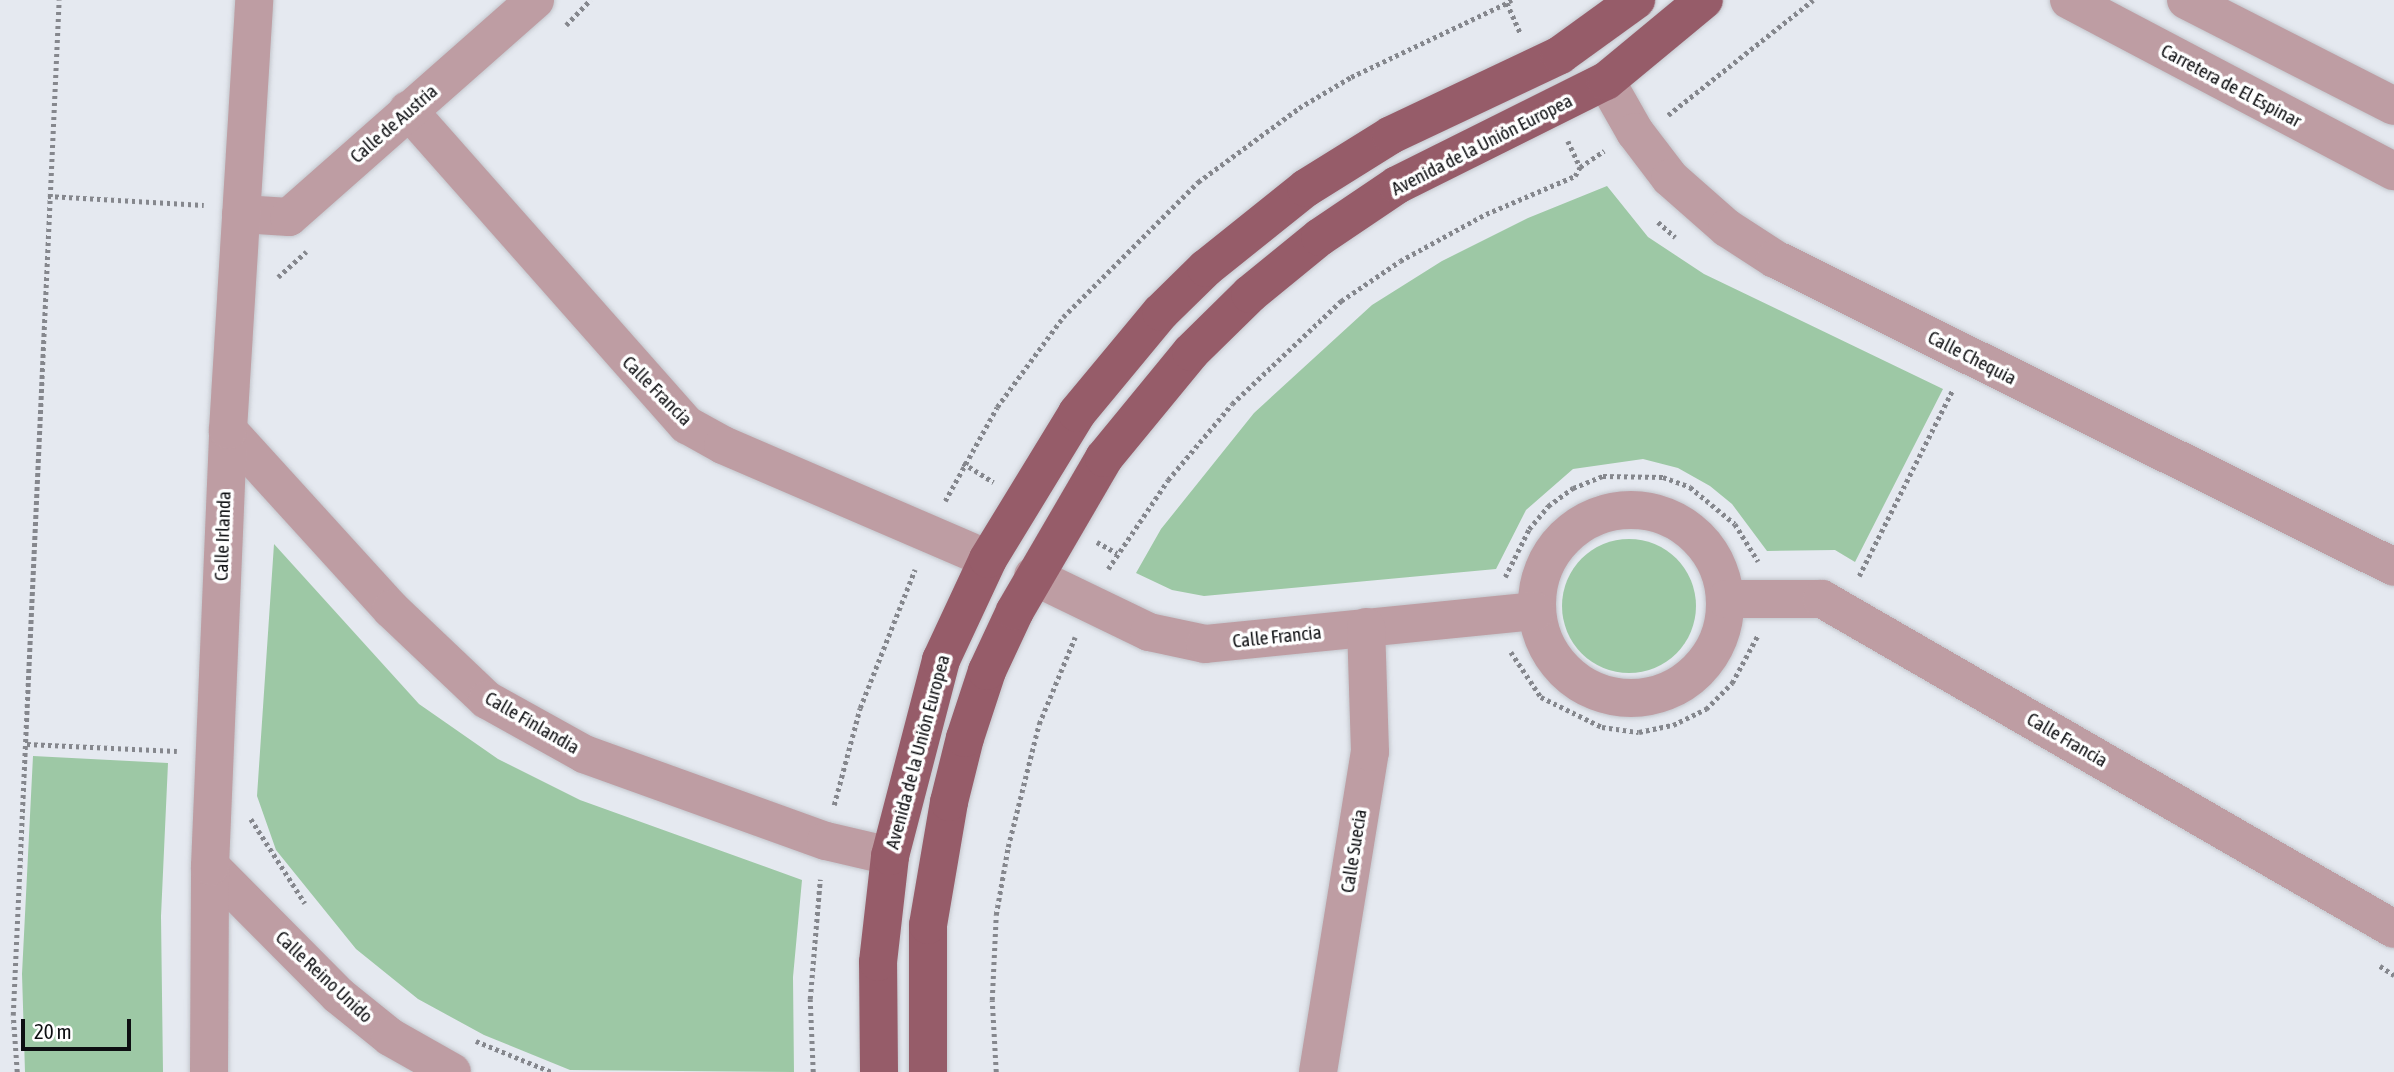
<!DOCTYPE html>
<html>
<head>
<meta charset="utf-8">
<style>
	body { margin:0 }
	#map { position:relative; width:2394px; height:1072px; overflow:hidden; background:#e5e9f0; font-family:"Asap Condensed",sans-serif }
	div>[style] { position:absolute }
	[style*='--x'] { left:calc(var(--x)*1px); top:calc(var(--y)*1px); width:calc(var(--w)*1px); rotate:calc(var(--a)*1deg) }
	.green>* { inset:0; background:#9dc8a5 }
	.round { border-radius:50% }
	.path>* { height:4.5px; margin-top:-2.25px; transform-origin:0; background:repeating-linear-gradient(90deg,#85878d 0 3.5px,transparent 0 7px) }
	.roads { filter:drop-shadow(0 0 2px #c3c6cc) drop-shadow(0 0 2px #c3c6cc) }
	.minor>* { height:38px; margin:-19px; padding:0 19px; transform-origin:19px; border-radius:19px; background:#be9da3 }
	.minor>.ring { margin:-19px; padding:0; box-sizing:content-box; background:none; border:38px solid #be9da3; border-radius:50% }
	.major>* { height:38px; margin:-19px; padding:0 19px; transform-origin:19px; border-radius:19px; background:#965c69 }
	span { translate:-50% -50%; white-space:nowrap; text-align:center; line-height:1.15; -webkit-text-stroke:7px #fff; paint-order:stroke }
	.street-label { font-size:19px; color:#0e0f12 }
	.scale { position:absolute; left:21px; top:1019px; width:110px; height:32px; box-sizing:border-box; border:4px solid #0e0f12; border-top:0; padding-left:9px; font-size:21px; line-height:24px; white-space:nowrap; color:#0e0f12; -webkit-text-stroke:5px #fff; paint-order:stroke }
</style>
</head>
<body>
<div id="map">
	<div class="green">
		<div style="clip-path:polygon(1607px 186px,1648px 237px,1704px 274px,1943px 389px,1855px 562px,1835px 550px,1767px 551px,1732px 504px,1710px 486px,1678px 468px,1643px 459px,1573px 469px,1526px 510px,1496px 569px,1204px 596px,1172px 590px,1136px 573px,1161px 529px,1254px 413px,1372px 305px,1442px 261px,1528px 218px)"></div>
		<div class="round" style="left:1562px;top:539px;width:134px;height:134px"></div>
		<div style="clip-path:polygon(274px 544px,419px 704px,498px 759px,580px 800px,802px 880px,793px 977px,794px 1072px,570px 1070px,484px 1035px,418px 999px,356px 949px,276px 850px,257px 796px)"></div>
		<div style="clip-path:polygon(33px 756px,168px 763px,161px 916px,163px 1072px,25px 1072px,22px 974px)"></div>
	</div>
	<div class="path">
		<div style="--x:1512;--y:0;--w:6;--a:149"></div>
		<div style="--x:1507;--y:3;--w:32;--a:66"></div>
		<div style="--x:566;--y:25;--w:35;--a:-46"></div>
		<div style="--x:1668;--y:115;--w:185;--a:-38.4"></div>
		<div style="--x:1568;--y:141;--w:29;--a:65"></div>
		<div style="--x:1580;--y:167;--w:29;--a:-34"></div>
		<div style="--x:48;--y:196;--w:156;--a:3.3"></div>
		<div style="--x:1658;--y:222;--w:23;--a:41"></div>
		<div style="--x:278;--y:277;--w:38;--a:-42"></div>
		<div style="--x:963;--y:463;--w:36;--a:32"></div>
		<div style="--x:945;--y:501;--w:107;--a:-61"></div>
		<div style="--x:997;--y:407;--w:112;--a:-53.7"></div>
		<div style="--x:1063;--y:317;--w:191;--a:-45"></div>
		<div style="--x:1198;--y:182;--w:125;--a:-36.2"></div>
		<div style="--x:1299;--y:108;--w:61;--a:-30.8"></div>
		<div style="--x:1351;--y:77;--w:173;--a:-25.4"></div>
		<div style="--x:1097;--y:542;--w:23;--a:29"></div>
		<div style="--x:1108;--y:569;--w:107;--a:-56"></div>
		<div style="--x:1168;--y:480;--w:99;--a:-49.9"></div>
		<div style="--x:1232;--y:404;--w:150;--a:-43.4"></div>
		<div style="--x:1341;--y:301;--w:71;--a:-34.1"></div>
		<div style="--x:1400;--y:261;--w:98;--a:-28.7"></div>
		<div style="--x:1486;--y:214;--w:97;--a:-23.1"></div>
		<div style="--x:1575;--y:176;--w:10;--a:-61"></div>
		<div style="--x:1859;--y:576;--w:209;--a:-63.3"></div>
		<div style="--x:1505;--y:577;--w:54;--a:-63.4"></div>
		<div style="--x:1529;--y:529;--w:30;--a:-50"></div>
		<div style="--x:1548;--y:506;--w:31;--a:-36"></div>
		<div style="--x:1573;--y:488;--w:32;--a:-22"></div>
		<div style="--x:1603;--y:476;--w:60;--a:1"></div>
		<div style="--x:1663;--y:477;--w:29;--a:20"></div>
		<div style="--x:1690;--y:487;--w:58;--a:39.4"></div>
		<div style="--x:1735;--y:524;--w:44;--a:58.1"></div>
		<div style="--x:1511;--y:652;--w:54;--a:56.3"></div>
		<div style="--x:1541;--y:697;--w:68;--a:26.2"></div>
		<div style="--x:1602;--y:727;--w:37;--a:8"></div>
		<div style="--x:1639;--y:732;--w:35;--a:-12"></div>
		<div style="--x:1673;--y:725;--w:37;--a:-26"></div>
		<div style="--x:1706;--y:709;--w:37;--a:-45"></div>
		<div style="--x:1732;--y:683;--w:55;--a:-61.6"></div>
		<div style="--x:27;--y:744;--w:150;--a:2.7"></div>
		<div style="--x:834;--y:805;--w:100;--a:-75"></div>
		<div style="--x:860;--y:708;--w:149;--a:-68.4"></div>
		<div style="--x:251;--y:819;--w:100;--a:57.3"></div>
		<div style="--x:2380;--y:966;--w:17;--a:33"></div>
		<div style="--x:476;--y:1041;--w:82;--a:22.2"></div>
		<div style="--x:17;--y:1072;--w:57;--a:-94"></div>
		<div style="--x:13;--y:1015;--w:1016;--a:-87.41"></div>
		<div style="--x:813;--y:1072;--w:73;--a:-92.4"></div>
		<div style="--x:810;--y:999;--w:120;--a:-85.2"></div>
		<div style="--x:996;--y:1072;--w:72;--a:-93.2"></div>
		<div style="--x:992;--y:1000;--w:85;--a:-87.3"></div>
		<div style="--x:996;--y:915;--w:69;--a:-80"></div>
		<div style="--x:1008;--y:847;--w:127;--a:-75.9"></div>
		<div style="--x:1039;--y:724;--w:94;--a:-67.5"></div>
	</div>
	<div class="roads">
		<div class="minor">
			<div style="--x:2069;--y:0;--w:367;--a:27.8"></div>
			<div style="--x:2186;--y:0;--w:233;--a:27"></div>
			<div style="--x:1606;--y:81;--w:59;--a:60.4"></div>
			<div style="--x:1635;--y:132;--w:58;--a:52.7"></div>
			<div style="--x:1670;--y:178;--w:76;--a:41.3"></div>
			<div style="--x:1727;--y:228;--w:57;--a:32.9"></div>
			<div style="--x:1775;--y:259;--w:691;--a:26.45"></div>
			<div style="--x:408;--y:110;--w:421;--a:48.5"></div>
			<div style="--x:687;--y:425;--w:41;--a:29.1"></div>
			<div style="--x:723;--y:445;--w:288;--a:23.3"></div>
			<div style="--x:241;--y:214;--w:48;--a:3.6"></div>
			<div style="--x:289;--y:217;--w:328;--a:-41.4"></div>
			<div style="--x:228;--y:430;--w:242;--a:47.7"></div>
			<div style="--x:391;--y:609;--w:132;--a:43.5"></div>
			<div style="--x:487;--y:700;--w:111;--a:29.1"></div>
			<div style="--x:584;--y:754;--w:257;--a:19.8"></div>
			<div style="--x:826;--y:841;--w:66;--a:13.2"></div>
			<div class="ring" style="left:1537px;top:510px;width:150px;height:150px"></div>
			<div style="--x:1033;--y:576;--w:129;--a:25.8"></div>
			<div style="--x:1149;--y:632;--w:57;--a:12.1"></div>
			<div style="--x:1205;--y:644;--w:332;--a:-5.7"></div>
			<div style="--x:1726;--y:599;--w:96;--a:0"></div>
			<div style="--x:1822;--y:599;--w:660;--a:29.98"></div>
			<div style="--x:210;--y:866;--w:182;--a:45.2"></div>
			<div style="--x:338;--y:995;--w:67;--a:38.9"></div>
			<div style="--x:390;--y:1037;--w:71;--a:29.4"></div>
			<div style="--x:209;--y:1072;--w:206;--a:-89.7"></div>
			<div style="--x:210;--y:866;--w:436;--a:-87.6"></div>
			<div style="--x:228;--y:430;--w:431;--a:-86.5"></div>
			<div style="--x:1318;--y:1072;--w:324;--a:-80.8"></div>
			<div style="--x:1370;--y:752;--w:125;--a:-91.8"></div>
		</div>
		<div class="major">
			<div style="--x:879;--y:1072;--w:110;--a:-90.5"></div>
			<div style="--x:878;--y:962;--w:107;--a:-83.5"></div>
			<div style="--x:890;--y:856;--w:203;--a:-75.4"></div>
			<div style="--x:941;--y:660;--w:111;--a:-65"></div>
			<div style="--x:988;--y:559;--w:171;--a:-58.6"></div>
			<div style="--x:1077;--y:413;--w:131;--a:-50.3"></div>
			<div style="--x:1161;--y:312;--w:63;--a:-44.4"></div>
			<div style="--x:1206;--y:268;--w:128;--a:-38.7"></div>
			<div style="--x:1306;--y:188;--w:100;--a:-31.9"></div>
			<div style="--x:1391;--y:135;--w:187;--a:-25.3"></div>
			<div style="--x:1560;--y:55;--w:94;--a:-35.9"></div>
			<div style="--x:928;--y:1072;--w:147;--a:-90"></div>
			<div style="--x:928;--y:925;--w:125;--a:-80.3"></div>
			<div style="--x:949;--y:802;--w:66;--a:-76"></div>
			<div style="--x:965;--y:738;--w:71;--a:-71.8"></div>
			<div style="--x:987;--y:671;--w:66;--a:-65"></div>
			<div style="--x:1015;--y:611;--w:177;--a:-59.8"></div>
			<div style="--x:1104;--y:458;--w:137;--a:-50.6"></div>
			<div style="--x:1191;--y:352;--w:83;--a:-44.5"></div>
			<div style="--x:1250;--y:294;--w:90;--a:-39.2"></div>
			<div style="--x:1320;--y:237;--w:93;--a:-34"></div>
			<div style="--x:1397;--y:185;--w:233;--a:-26.5"></div>
			<div style="--x:1606;--y:81;--w:127;--a:-39.6"></div>
		</div>
	</div>
	<div class="street-label">
		<span style="left:2231px;top:86px;rotate:28deg">Carretera de El Espinar</span>
		<span style="left:394px;top:124px;rotate:-41deg">Calle de Austria</span>
		<span style="left:1482px;top:145px;rotate:-27deg">Avenida de la Unión Europea</span>
		<span style="left:1972px;top:358px;rotate:27deg">Calle Chequia</span>
		<span style="left:657px;top:391px;rotate:45deg">Calle Francia</span>
		<span style="left:223px;top:536px;rotate:-88deg">Calle Irlanda</span>
		<span style="left:1277px;top:637px;rotate:-6deg">Calle Francia</span>
		<span style="left:532px;top:723px;rotate:30deg">Calle Finlandia</span>
		<span style="left:2067px;top:740px;rotate:30deg">Calle Francia</span>
		<span style="left:918px;top:752px;rotate:-75deg">Avenida de la Unión Europea</span>
		<span style="left:1354px;top:851px;rotate:-81deg">Calle Suecia</span>
		<span style="left:324px;top:977px;rotate:43deg">Calle Reino Unido</span>
	</div>
	<div class="scale">20 m</div>
</div>
</body>
</html>
